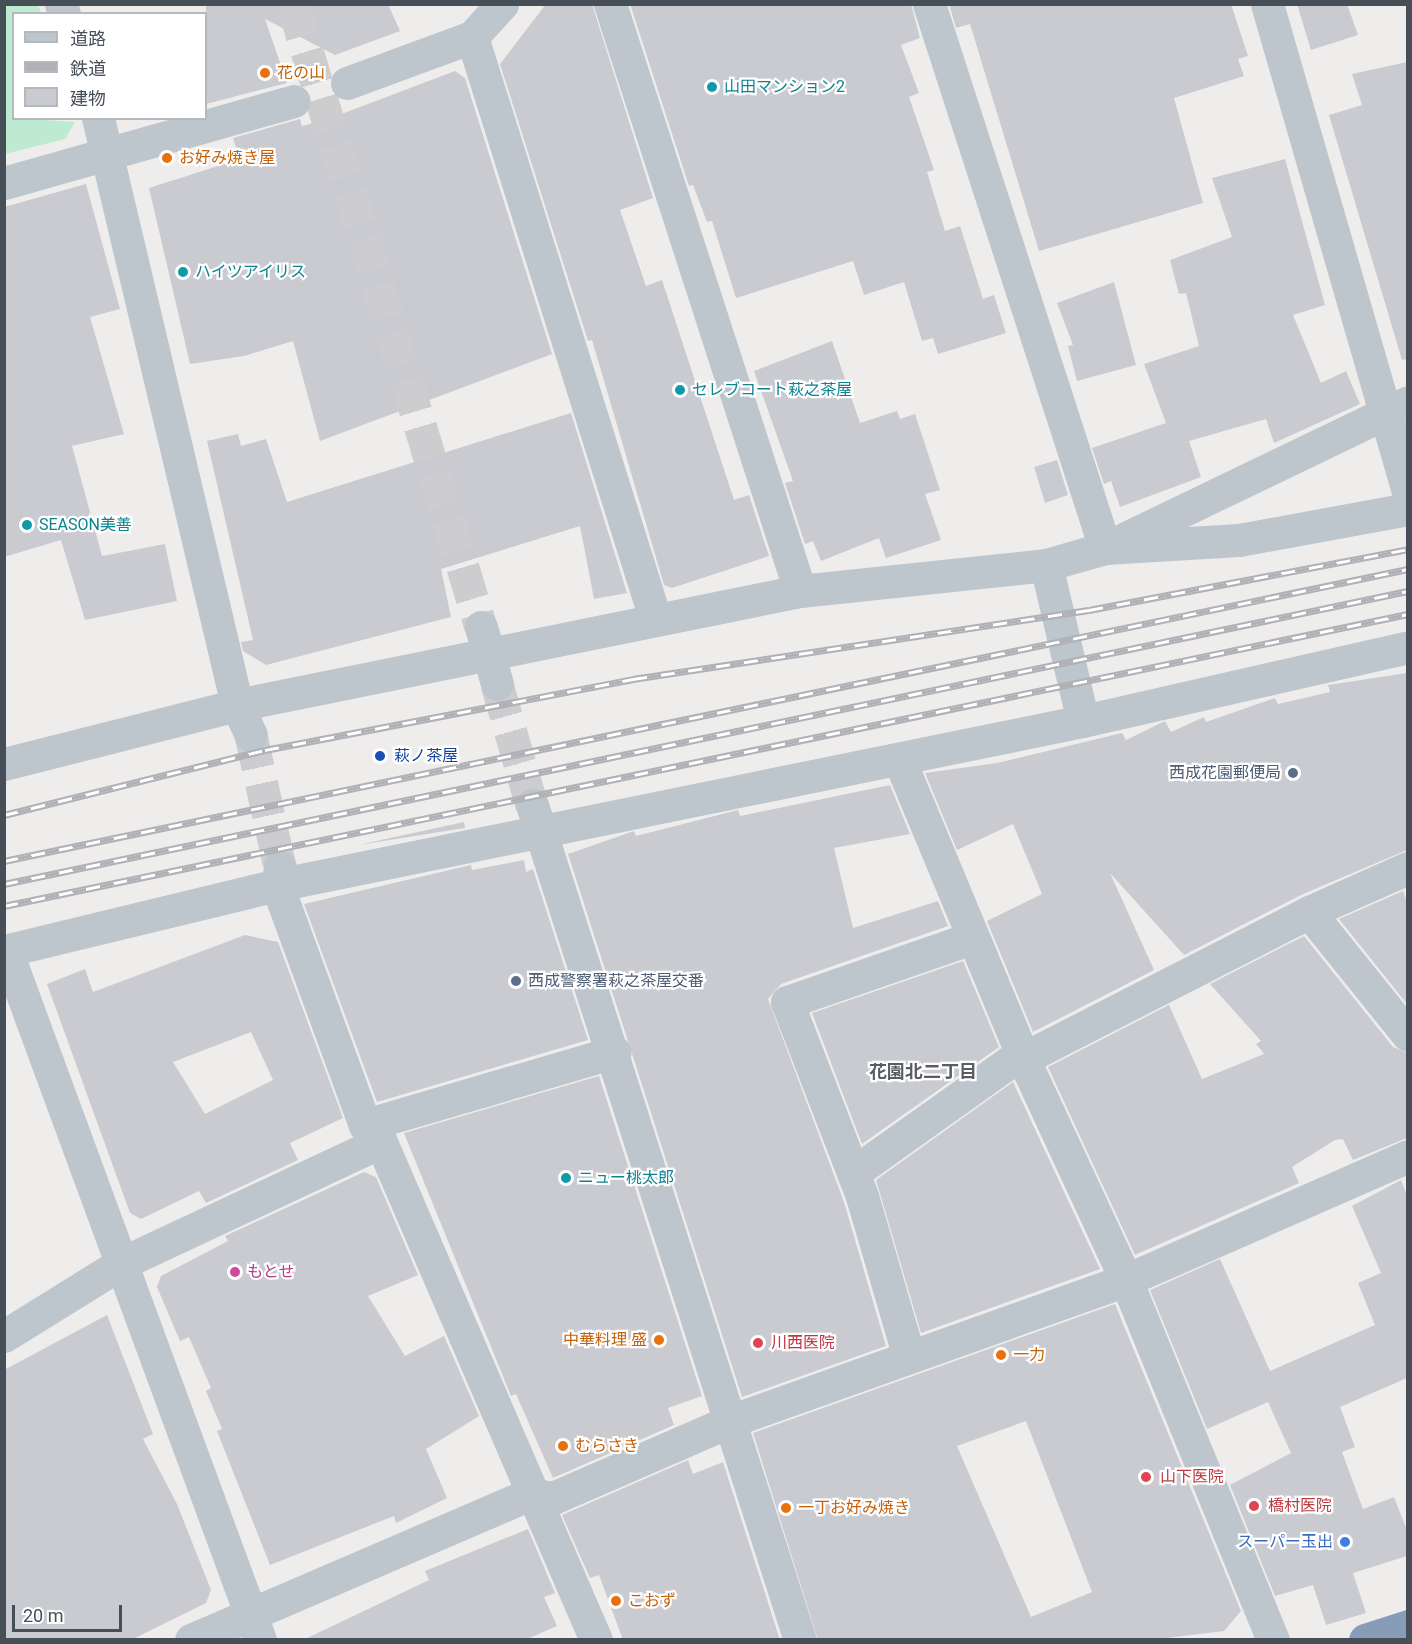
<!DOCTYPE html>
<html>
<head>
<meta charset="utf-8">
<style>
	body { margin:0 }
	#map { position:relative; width:1412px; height:1644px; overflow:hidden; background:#efecec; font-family:Roboto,"Noto Sans JP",sans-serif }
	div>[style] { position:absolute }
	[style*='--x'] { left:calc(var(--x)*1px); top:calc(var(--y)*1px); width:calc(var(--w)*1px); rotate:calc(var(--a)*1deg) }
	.green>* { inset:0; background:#bdead1 }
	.building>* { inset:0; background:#cacbd1 }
	.minor-tunnel>* { height:33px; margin-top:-16.5px; transform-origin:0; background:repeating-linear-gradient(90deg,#cdccce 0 33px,transparent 0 49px) }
	.minor>* { height:33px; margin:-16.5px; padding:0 16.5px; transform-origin:16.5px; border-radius:16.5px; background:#bec6cd }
	.highway>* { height:33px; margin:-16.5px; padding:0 16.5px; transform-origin:16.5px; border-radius:16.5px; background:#879cb7 }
	.rail>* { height:7px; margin-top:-3.5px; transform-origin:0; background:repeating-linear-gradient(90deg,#fff 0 14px,#afb1b6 0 28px); box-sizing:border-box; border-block:2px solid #afb1b6 }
	.dots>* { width:16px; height:16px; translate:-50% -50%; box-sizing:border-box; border:3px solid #fff; border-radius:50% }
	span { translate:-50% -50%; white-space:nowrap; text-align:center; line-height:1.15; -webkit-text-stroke:4.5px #fff; paint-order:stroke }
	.food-label { font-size:16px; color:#c56008 }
	.left { translate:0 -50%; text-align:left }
	.right { translate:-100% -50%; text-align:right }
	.culture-label { font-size:16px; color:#0d838f }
	.transit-label { font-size:16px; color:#164399 }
	.service-label { font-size:16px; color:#4e5e75 }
	.hotel-label { font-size:16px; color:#b23c85 }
	.health-label { font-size:16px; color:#be3a42 }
	.shop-label { font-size:16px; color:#366cbe }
	.neighbourhood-label { font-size:18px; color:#595c60; font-weight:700 }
	.frame { position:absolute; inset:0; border:6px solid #464e58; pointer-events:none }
	.legend { position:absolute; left:12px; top:12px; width:195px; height:108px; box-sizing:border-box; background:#fff; border:2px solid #b5b8bc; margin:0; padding:8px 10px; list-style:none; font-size:18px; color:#464e58 }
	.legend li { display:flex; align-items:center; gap:12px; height:30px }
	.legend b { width:30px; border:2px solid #b5b8bc }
	.scale { position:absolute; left:12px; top:1605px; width:110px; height:27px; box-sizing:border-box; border:3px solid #464e58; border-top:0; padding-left:8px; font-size:18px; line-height:21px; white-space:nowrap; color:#464e58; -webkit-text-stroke:4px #fff; paint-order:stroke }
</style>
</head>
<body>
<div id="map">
	<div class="green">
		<div style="clip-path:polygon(5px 4px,38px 5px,41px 13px,14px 14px,14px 118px,75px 122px,65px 139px,5px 154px)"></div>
	</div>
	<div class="building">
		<div style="clip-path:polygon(206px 4px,388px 4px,400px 31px,335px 55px,265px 19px,287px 83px,206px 104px)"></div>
		<div style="clip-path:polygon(546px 4px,592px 4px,653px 198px,620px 210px,646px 286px,662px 280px,734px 500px,749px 495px,769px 556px,672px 588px,664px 585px,592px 340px,588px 341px,500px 64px)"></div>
		<div style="clip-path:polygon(630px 4px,911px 4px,920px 38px,901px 45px,919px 93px,909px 97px,934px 170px,927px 172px,945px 231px,960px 226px,983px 299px,994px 295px,1006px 333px,938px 354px,933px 338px,922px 341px,904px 282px,864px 295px,853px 261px,736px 298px,712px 221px,707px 222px,693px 185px,689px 186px)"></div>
		<div style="clip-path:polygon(949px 4px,1231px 4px,1248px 56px,1238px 59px,1244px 76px,1174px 98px,1203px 203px,1039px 251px,970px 24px,956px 28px)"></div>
		<div style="clip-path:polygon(1297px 4px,1347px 4px,1358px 35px,1311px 50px)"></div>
		<div style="clip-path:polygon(1407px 62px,1407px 359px,1402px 360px,1329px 115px,1362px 105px,1352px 74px)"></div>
		<div style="clip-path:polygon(455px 71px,465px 78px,552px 354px,320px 441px,293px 341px,244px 356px,190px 364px,149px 188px,240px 159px,233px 138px,300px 119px,302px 126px,331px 118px)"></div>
		<div style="clip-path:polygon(1285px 159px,1325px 305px,1293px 315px,1321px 383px,1346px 371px,1360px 404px,1274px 443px,1266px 419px,1189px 441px,1201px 477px,1120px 507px,1111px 481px,1104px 484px,1092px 448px,1166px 423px,1144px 364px,1199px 346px,1186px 293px,1179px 294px,1170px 260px,1232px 237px,1212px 178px)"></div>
		<div style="clip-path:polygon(86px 184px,120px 309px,90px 317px,124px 434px,72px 446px,102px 556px,165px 544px,177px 601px,85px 620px,61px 540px,4px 557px,4px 207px)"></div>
		<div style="clip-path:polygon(1114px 282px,1136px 365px,1077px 381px,1068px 346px,1073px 345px,1057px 303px)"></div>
		<div style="clip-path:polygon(832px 341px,860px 423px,897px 411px,900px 419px,915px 414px,940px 490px,925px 494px,941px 540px,886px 558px,879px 538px,821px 561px,813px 541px,805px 544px,785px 483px,793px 481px,754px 371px)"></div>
		<div style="clip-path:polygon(571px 413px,627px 593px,594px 599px,580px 526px,441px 569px,451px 617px,266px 665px,243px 651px,241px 642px,253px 640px,207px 441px,238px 434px,241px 446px,266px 439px,287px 502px)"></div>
		<div style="clip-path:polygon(1057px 460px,1068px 495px,1045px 503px,1034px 467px)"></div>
		<div style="clip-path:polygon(1407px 673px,1407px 850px,1301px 895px,1184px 955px,1110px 873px,1154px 970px,1033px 1032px,987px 921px,1042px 894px,1013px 824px,957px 850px,925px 773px,997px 763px,1122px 733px,1126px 740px,1165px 721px,1171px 732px,1204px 717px,1206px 722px,1275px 698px,1278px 704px,1330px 692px,1328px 685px)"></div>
		<div style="clip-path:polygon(890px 785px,910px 834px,834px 848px,853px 928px,938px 901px,948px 926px,781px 984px,768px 999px,844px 1202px,886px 1346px,742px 1397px,568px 854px,634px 831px,636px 836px,738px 810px,740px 816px)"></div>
		<div style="clip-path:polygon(464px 822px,465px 828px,358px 845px)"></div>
		<div style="clip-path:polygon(524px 860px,526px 872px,533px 869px,588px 1040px,377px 1102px,304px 904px,471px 865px,472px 870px)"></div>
		<div style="clip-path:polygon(1403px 891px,1407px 902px,1407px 1004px,1339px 919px)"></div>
		<div style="clip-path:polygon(evenodd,245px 935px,278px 942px,343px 1118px,290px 1143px,298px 1160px,206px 1203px,199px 1191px,141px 1219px,130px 1213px,47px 984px,85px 969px,93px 992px,245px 935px,251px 1032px,273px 1080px,205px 1114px,173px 1062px,251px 1032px)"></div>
		<div style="clip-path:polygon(1304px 936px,1393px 1047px,1407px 1053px,1407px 1138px,1353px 1160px,1343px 1139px,1335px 1140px,1292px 1167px,1299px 1183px,1135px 1255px,1048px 1067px,1169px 1005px,1202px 1079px,1264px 1054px,1256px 1044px,1261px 1041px,1210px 984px)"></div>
		<div style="clip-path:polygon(963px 961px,999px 1047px,862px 1144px,812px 1013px)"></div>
		<div style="clip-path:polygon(599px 1076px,702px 1396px,668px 1408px,674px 1425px,553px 1478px,516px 1394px,511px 1396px,404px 1133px)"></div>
		<div style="clip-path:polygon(1013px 1082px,1100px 1269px,921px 1333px,876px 1180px)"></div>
		<div style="clip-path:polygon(364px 1172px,376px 1177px,418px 1275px,368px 1296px,405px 1356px,444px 1336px,479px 1416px,426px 1449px,447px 1498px,396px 1523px,394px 1516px,270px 1565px,217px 1431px,222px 1429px,206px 1391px,211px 1388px,189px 1337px,180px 1341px,157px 1287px,161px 1276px,228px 1241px,225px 1236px)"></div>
		<div style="clip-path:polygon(1401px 1180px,1407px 1195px,1407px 1378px,1340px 1407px,1355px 1447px,1342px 1452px,1363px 1509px,1394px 1497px,1407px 1530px,1407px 1556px,1353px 1573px,1366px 1613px,1326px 1625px,1313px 1585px,1275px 1596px,1230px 1485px,1291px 1453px,1268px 1402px,1207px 1429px,1150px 1290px,1220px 1259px,1270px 1371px,1375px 1325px,1358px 1283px,1381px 1273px,1352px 1206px)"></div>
		<div style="clip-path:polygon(evenodd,1115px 1304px,1241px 1611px,1224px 1631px,1150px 1640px,818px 1640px,753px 1433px,1115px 1304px,1026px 1421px,1092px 1592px,1031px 1617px,957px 1446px,1026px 1421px)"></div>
		<div style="clip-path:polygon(107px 1315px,153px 1434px,143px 1439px,177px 1504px,211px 1590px,206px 1603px,131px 1640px,4px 1640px,4px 1370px)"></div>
		<div style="clip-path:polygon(688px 1460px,693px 1474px,723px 1462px,780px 1640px,623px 1640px,599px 1575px,590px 1578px,562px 1515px)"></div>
		<div style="clip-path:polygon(528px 1529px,555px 1593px,544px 1597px,557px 1626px,525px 1640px,303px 1640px,429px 1580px,425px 1571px)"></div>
	</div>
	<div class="minor-tunnel">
		<div style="--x:293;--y:4;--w:651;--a:73.21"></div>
		<div style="--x:497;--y:684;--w:126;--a:73.9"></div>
		<div style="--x:251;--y:735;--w:135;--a:77.6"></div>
	</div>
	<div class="minor">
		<div style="--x:61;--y:4;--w:10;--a:73"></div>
		<div style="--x:610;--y:4;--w:617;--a:72.06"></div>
		<div style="--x:929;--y:4;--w:572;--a:72.07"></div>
		<div style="--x:1105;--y:548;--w:336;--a:-25.7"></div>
		<div style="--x:1267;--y:4;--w:508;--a:73.88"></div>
		<div style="--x:472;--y:37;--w:609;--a:72.52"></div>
		<div style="--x:347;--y:83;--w:133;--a:-20.2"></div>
		<div style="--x:472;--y:37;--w:45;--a:-47.7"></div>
		<div style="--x:98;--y:118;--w:603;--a:76.68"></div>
		<div style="--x:237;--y:705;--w:33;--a:65"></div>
		<div style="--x:4;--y:183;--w:301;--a:-15.8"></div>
		<div style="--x:1046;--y:565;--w:160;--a:76.7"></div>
		<div style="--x:481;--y:627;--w:59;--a:74.3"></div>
		<div style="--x:899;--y:759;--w:338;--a:67.4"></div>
		<div style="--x:1029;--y:1071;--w:230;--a:65.1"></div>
		<div style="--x:1126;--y:1280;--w:389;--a:67.8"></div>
		<div style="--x:4;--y:764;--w:240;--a:-14.2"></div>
		<div style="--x:237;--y:705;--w:574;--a:-11.45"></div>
		<div style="--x:800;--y:591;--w:247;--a:-6"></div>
		<div style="--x:1046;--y:565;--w:61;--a:-16.1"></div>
		<div style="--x:1105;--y:548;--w:134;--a:-3.4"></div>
		<div style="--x:1239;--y:540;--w:172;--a:-10.4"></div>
		<div style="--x:532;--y:805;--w:877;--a:72.21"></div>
		<div style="--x:280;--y:867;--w:18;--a:99"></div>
		<div style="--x:277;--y:885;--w:256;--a:69.9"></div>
		<div style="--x:365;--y:1125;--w:23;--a:47"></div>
		<div style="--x:381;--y:1142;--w:542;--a:66.65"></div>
		<div style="--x:1309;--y:912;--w:158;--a:51.2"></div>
		<div style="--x:6;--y:950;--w:735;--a:69.79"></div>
		<div style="--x:4;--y:951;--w:281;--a:-13.6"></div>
		<div style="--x:277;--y:885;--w:823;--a:-11.5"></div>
		<div style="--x:1083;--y:721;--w:333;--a:-12.8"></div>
		<div style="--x:1024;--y:1058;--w:320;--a:-27.1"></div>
		<div style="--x:1309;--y:912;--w:108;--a:-24"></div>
		<div style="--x:365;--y:1125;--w:260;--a:-16.3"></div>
		<div style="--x:853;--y:1173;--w:207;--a:-35.4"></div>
		<div style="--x:4;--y:1336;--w:137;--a:-31.8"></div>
		<div style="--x:120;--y:1264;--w:288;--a:-25.1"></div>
		<div style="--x:909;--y:1357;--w:168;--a:-106.3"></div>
		<div style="--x:862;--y:1196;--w:208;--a:-111.1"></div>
		<div style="--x:787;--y:1002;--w:196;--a:-19.1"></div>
		<div style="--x:191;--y:1640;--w:369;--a:-23.3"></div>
		<div style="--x:530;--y:1494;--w:23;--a:10"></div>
		<div style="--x:553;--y:1498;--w:193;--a:-23.5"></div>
		<div style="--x:730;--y:1421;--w:420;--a:-19.6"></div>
		<div style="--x:1126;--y:1280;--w:308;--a:-23.7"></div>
	</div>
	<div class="highway">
		<div style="--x:1365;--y:1640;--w:45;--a:-18"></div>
	</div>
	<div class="rail">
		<div style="--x:4;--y:815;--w:269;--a:-14"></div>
		<div style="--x:265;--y:750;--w:375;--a:-10.9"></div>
		<div style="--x:633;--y:679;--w:461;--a:-8.6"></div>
		<div style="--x:1089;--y:610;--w:325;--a:-10.8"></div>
		<div style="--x:4;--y:861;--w:1434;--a:-11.75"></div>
		<div style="--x:4;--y:884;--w:1434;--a:-11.79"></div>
		<div style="--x:4;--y:906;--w:1434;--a:-11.75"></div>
	</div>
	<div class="dots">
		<div style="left:265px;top:73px;background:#e8710a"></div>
		<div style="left:712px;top:87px;background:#0f9aa8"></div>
		<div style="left:167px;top:158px;background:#e8710a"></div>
		<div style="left:183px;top:272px;background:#0f9aa8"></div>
		<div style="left:680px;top:390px;background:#0f9aa8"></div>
		<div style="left:27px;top:525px;background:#0f9aa8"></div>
		<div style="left:380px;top:756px;background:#1a4fb4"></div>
		<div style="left:1293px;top:773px;background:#5c6f8a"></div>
		<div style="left:516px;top:981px;background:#5c6f8a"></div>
		<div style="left:566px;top:1178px;background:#0f9aa8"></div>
		<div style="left:235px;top:1272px;background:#d1479c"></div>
		<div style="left:659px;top:1340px;background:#e8710a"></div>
		<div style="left:758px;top:1343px;background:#e0444e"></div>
		<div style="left:1001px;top:1355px;background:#e8710a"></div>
		<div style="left:563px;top:1446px;background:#e8710a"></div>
		<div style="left:1146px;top:1477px;background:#e0444e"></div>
		<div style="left:1254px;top:1506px;background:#e0444e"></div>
		<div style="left:786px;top:1508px;background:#e8710a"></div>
		<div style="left:1345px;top:1542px;background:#3f7fe0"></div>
		<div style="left:616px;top:1601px;background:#e8710a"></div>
	</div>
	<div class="food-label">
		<span class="left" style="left:277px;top:73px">花の山</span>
		<span class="left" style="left:179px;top:158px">お好み焼き屋</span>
		<span class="right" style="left:647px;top:1340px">中華料理 盛</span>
		<span class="left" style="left:1013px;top:1355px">一力</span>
		<span class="left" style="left:575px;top:1446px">むらさき</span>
		<span class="left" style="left:798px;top:1508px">一丁お好み焼き</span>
		<span class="left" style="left:628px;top:1601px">こおず</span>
	</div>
	<div class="culture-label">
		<span class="left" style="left:724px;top:87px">山田マンション2</span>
		<span class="left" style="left:195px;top:272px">ハイツアイリス</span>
		<span class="left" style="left:692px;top:390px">セレブコート萩之茶屋</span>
		<span class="left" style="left:39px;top:525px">SEASON美善</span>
		<span class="left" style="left:578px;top:1178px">ニュー桃太郎</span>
	</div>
	<div class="transit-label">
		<span class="left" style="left:394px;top:756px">萩ノ茶屋</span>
	</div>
	<div class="service-label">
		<span class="right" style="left:1281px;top:773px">西成花園郵便局</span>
		<span class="left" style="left:528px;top:981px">西成警察署萩之茶屋交番</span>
	</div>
	<div class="hotel-label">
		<span class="left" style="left:247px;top:1272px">もとせ</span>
	</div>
	<div class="health-label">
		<span class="left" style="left:771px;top:1343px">川西医院</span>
		<span class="left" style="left:1160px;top:1477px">山下医院</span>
		<span class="left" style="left:1268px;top:1506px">橋村医院</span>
	</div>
	<div class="shop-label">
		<span class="right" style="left:1333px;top:1542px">スーパー玉出</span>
	</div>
	<div class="neighbourhood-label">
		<span style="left:923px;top:1072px">花園北二丁目</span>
	</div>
	<div class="frame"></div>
	<ul class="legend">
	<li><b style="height:8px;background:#bec6cd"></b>道路</li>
	<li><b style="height:8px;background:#afb1b6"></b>鉄道</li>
	<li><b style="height:16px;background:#cacbd1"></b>建物</li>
	</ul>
	<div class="scale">20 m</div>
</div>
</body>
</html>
